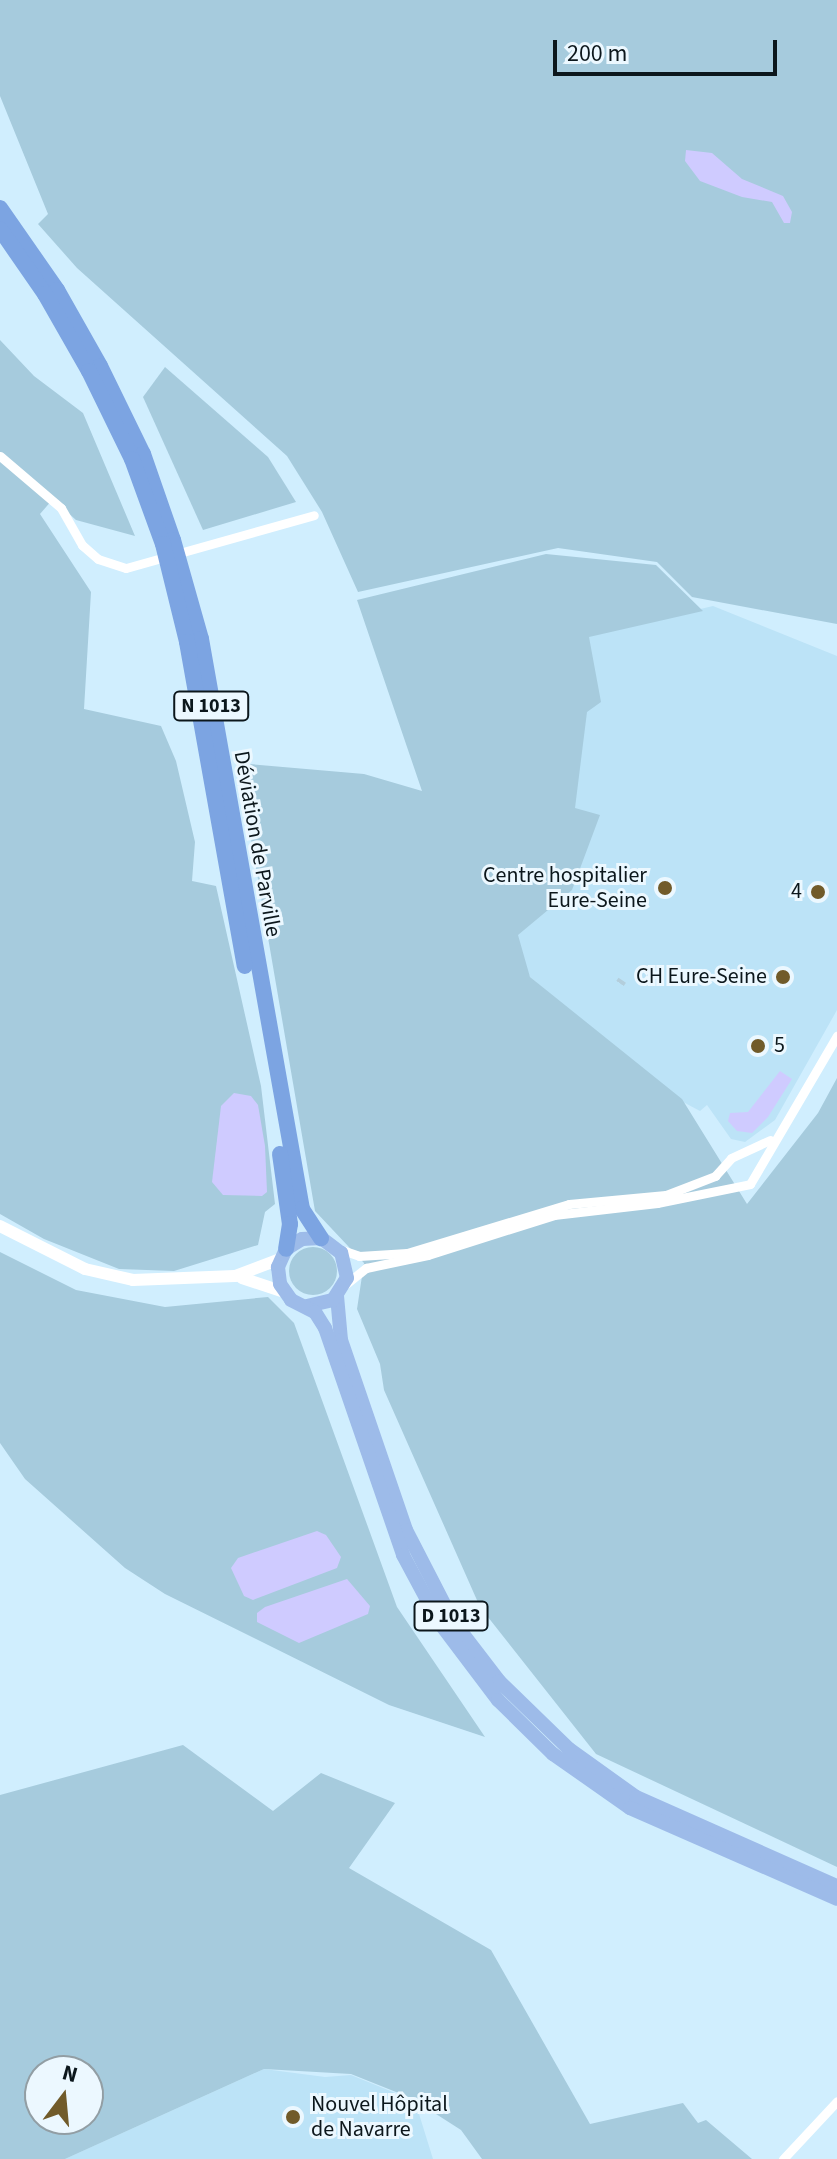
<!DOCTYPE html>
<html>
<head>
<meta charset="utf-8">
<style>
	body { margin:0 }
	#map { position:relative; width:837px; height:2159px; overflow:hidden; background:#d0eefe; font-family:"Source Sans 3",sans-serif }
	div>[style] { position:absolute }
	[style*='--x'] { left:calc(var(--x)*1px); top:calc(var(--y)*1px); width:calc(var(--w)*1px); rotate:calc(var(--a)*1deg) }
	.built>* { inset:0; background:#bce3f7 }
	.green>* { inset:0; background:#a6cbdd }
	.round { border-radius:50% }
	.water>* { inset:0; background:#cfcbff }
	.minor-tunnel>* { height:9px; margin-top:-4.5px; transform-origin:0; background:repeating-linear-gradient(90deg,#b3cedc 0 9px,transparent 0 13.5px) }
	.minor>* { height:9px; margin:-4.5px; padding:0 4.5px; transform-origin:4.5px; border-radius:4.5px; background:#fff }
	.secondary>* { height:12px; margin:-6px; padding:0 6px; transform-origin:6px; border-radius:6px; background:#fff }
	.primary>* { height:14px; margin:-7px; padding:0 7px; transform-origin:7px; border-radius:7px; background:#9dbbe9 }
	.trunk>* { height:16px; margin:-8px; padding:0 8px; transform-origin:8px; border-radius:8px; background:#7ca4e2 }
	.dots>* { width:22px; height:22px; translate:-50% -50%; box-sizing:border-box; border:4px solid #ecf8ff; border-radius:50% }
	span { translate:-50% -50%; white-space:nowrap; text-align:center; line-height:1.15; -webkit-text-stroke:6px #ecf8ff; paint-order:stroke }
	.shield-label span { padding:2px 6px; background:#ecf8ff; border:2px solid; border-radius:6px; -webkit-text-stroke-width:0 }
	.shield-label { font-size:20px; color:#0c171c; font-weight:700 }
	.street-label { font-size:22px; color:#0c171c }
	.poi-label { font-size:22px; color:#0c171c }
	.right { translate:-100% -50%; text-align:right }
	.left { translate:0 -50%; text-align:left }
	.north { position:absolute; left:24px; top:2055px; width:80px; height:80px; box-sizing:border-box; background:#ecf8ff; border:2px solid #929ea4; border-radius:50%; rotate:16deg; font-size:22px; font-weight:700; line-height:32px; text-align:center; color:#0c171c }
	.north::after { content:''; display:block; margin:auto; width:28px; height:36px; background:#715b2a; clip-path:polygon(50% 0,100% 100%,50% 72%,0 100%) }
	.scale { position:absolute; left:553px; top:40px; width:224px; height:36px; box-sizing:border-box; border:4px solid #0c171c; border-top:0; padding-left:10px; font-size:24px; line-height:28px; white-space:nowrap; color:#0c171c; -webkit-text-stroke:6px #ecf8ff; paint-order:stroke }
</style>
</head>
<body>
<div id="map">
	<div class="built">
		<div style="clip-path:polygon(713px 606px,837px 656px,837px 1010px,775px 1120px,745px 1142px,731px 1139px,707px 1105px,700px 1111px,668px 1094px,530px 977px,409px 678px)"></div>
		<div style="clip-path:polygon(264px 2069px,325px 2077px,351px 2075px,415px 2101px,433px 2159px,65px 2159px)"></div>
	</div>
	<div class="green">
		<div style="clip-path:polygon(0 0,837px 0,837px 624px,692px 597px,657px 562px,558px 548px,358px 592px,322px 512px,287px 456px,77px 268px,38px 224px,48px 214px,0 96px)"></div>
		<div style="clip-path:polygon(0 340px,34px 376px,83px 413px,135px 536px,76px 520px,53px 499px,40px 514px,91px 592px,84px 709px,161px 726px,176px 761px,195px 842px,192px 881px,216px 886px,261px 1086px,275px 1204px,265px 1212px,258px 1245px,174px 1271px,119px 1269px,44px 1239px,0 1214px)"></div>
		<div style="clip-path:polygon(165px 367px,268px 457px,296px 502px,203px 530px,143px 397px)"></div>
		<div style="clip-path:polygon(546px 554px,656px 565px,703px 611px,589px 637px,601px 702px,587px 712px,575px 808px,600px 815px,572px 890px,518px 935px,530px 977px,682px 1099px,747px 1204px,818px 1113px,837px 1078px,837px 1867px,596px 1754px,480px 1607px,384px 1390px,380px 1364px,357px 1309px,364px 1263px,315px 1211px,238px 763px,364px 774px,422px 791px,357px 600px)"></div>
		<div class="round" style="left:289px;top:1247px;width:48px;height:48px"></div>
		<div style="clip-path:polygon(0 1252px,76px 1290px,165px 1307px,268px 1297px,294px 1323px,397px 1607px,485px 1737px,389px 1705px,165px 1594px,125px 1568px,25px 1479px,0 1443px)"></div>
		<div style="clip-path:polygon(evenodd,183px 1745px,273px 1811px,321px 1773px,395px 1803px,349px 1868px,491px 1950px,590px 2124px,683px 2103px,698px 2123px,706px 2120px,752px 2159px,482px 2159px,461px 2130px,411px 2098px,351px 2074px,264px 2069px,65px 2159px,0 2159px,0 1795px,183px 1745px,88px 2071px,88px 2119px,40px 2119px,40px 2071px,88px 2071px)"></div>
	</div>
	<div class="water">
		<div style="clip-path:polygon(686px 150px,712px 153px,742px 179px,783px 196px,792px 212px,790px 223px,784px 223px,772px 202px,742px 197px,700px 181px,685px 161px)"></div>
		<div style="clip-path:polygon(780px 1071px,792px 1079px,768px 1117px,752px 1133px,737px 1131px,728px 1121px,730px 1113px,748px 1112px)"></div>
		<div style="clip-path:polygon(234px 1093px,251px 1096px,258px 1105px,265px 1146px,267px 1192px,262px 1196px,223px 1195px,212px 1182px,221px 1106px)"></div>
		<div style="clip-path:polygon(317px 1531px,326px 1535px,341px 1557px,337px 1568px,253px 1600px,244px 1596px,231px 1568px,238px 1558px)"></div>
		<div style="clip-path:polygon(347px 1579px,370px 1606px,368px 1614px,299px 1643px,257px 1622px,257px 1613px,265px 1607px)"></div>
	</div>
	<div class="minor-tunnel">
		<div style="--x:620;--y:983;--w:4;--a:-56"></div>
	</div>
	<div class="minor">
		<div style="--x:0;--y:456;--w:80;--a:40.4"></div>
		<div style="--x:61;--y:508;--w:43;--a:60.4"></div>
		<div style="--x:82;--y:545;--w:21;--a:41"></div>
		<div style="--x:98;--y:559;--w:29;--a:18"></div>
		<div style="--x:126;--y:568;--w:195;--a:-15.7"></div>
		<div style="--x:339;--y:1249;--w:21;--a:19"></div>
		<div style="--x:359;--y:1256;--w:48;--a:-3.6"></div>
		<div style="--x:407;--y:1253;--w:169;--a:-16.8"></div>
		<div style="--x:569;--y:1204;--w:97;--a:-5.3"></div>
		<div style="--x:666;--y:1195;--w:53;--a:-21.2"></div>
		<div style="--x:715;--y:1176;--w:24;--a:-48"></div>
		<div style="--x:731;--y:1158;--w:43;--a:-24.8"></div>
		<div style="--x:346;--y:1284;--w:26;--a:-39"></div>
		<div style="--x:366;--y:1268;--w:63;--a:-11.8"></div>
		<div style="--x:428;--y:1255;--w:132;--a:-17.6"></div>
		<div style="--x:554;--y:1215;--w:104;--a:-6.6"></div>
		<div style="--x:657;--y:1203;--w:95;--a:-11.5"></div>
		<div style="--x:750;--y:1184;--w:172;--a:-59.6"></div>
		<div style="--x:783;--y:2159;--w:79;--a:-47"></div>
	</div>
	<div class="secondary">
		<div style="--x:0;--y:1226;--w:95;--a:26.8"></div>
		<div style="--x:85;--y:1269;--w:49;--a:12.9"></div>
		<div style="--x:133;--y:1280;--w:102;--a:-2.2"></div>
		<div style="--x:235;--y:1276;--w:48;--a:-20.7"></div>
		<div style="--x:242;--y:1278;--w:44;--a:18.4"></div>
	</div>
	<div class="primary">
		<div style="--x:337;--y:1296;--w:44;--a:84.8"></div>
		<div style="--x:341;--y:1340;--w:201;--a:71.1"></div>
		<div style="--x:406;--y:1530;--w:102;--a:62.7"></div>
		<div style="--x:453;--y:1621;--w:76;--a:52.5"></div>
		<div style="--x:499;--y:1681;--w:98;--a:44.2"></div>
		<div style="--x:569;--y:1749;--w:82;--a:35.6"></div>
		<div style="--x:636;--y:1797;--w:220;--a:23.9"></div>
		<div style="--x:307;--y:1306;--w:27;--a:-13"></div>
		<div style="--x:333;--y:1300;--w:26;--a:-58"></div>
		<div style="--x:347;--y:1278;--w:26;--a:-103"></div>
		<div style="--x:341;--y:1253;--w:25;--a:-143"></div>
		<div style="--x:321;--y:1238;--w:19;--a:177"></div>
		<div style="--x:302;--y:1239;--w:19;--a:148"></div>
		<div style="--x:286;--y:1249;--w:20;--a:114"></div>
		<div style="--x:278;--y:1267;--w:17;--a:83"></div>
		<div style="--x:280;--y:1284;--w:19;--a:55"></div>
		<div style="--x:291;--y:1300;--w:27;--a:27"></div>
		<div style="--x:315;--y:1312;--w:19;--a:58"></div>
		<div style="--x:325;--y:1328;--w:240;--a:71"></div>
		<div style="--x:403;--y:1555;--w:76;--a:61.8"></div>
		<div style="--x:439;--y:1622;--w:98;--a:52.9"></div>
		<div style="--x:498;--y:1700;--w:77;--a:44.5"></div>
		<div style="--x:553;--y:1754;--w:94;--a:35"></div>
		<div style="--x:630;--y:1808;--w:226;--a:23.7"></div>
	</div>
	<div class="trunk">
		<div style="--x:0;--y:208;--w:100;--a:55.2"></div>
		<div style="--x:57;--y:290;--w:87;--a:60.5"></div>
		<div style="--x:100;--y:366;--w:98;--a:64"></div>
		<div style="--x:143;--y:454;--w:91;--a:70.8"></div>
		<div style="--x:173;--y:540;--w:103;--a:74.2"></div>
		<div style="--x:201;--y:639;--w:579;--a:79.95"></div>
		<div style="--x:302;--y:1209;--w:35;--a:57"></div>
		<div style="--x:0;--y:229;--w:79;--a:55.3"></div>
		<div style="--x:45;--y:294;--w:89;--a:60.3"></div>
		<div style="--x:89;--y:371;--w:98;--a:64"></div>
		<div style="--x:132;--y:459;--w:90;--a:70"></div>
		<div style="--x:163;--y:544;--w:101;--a:76.2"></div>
		<div style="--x:187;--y:642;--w:329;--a:79.9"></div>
		<div style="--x:280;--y:1154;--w:71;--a:81.9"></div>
		<div style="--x:290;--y:1224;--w:25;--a:99"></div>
	</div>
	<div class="dots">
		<div style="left:665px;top:888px;background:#715b2a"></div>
		<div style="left:818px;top:892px;background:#715b2a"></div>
		<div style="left:783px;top:977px;background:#715b2a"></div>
		<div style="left:758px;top:1046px;background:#715b2a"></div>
		<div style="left:293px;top:2117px;background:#715b2a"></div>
	</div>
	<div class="shield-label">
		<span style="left:211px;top:706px">N 1013</span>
		<span style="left:451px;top:1616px">D 1013</span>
	</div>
	<div class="street-label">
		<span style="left:257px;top:844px;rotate:80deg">Déviation de Parville</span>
	</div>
	<div class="poi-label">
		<span class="right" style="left:647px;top:888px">Centre hospitalier<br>Eure-Seine</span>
		<span class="right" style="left:802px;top:892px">4</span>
		<span class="right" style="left:767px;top:977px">CH Eure-Seine</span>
		<span class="left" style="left:774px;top:1046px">5</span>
		<span class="left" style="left:311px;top:2117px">Nouvel Hôpital<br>de Navarre</span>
	</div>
	<div class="north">N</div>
	<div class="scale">200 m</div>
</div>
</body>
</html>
